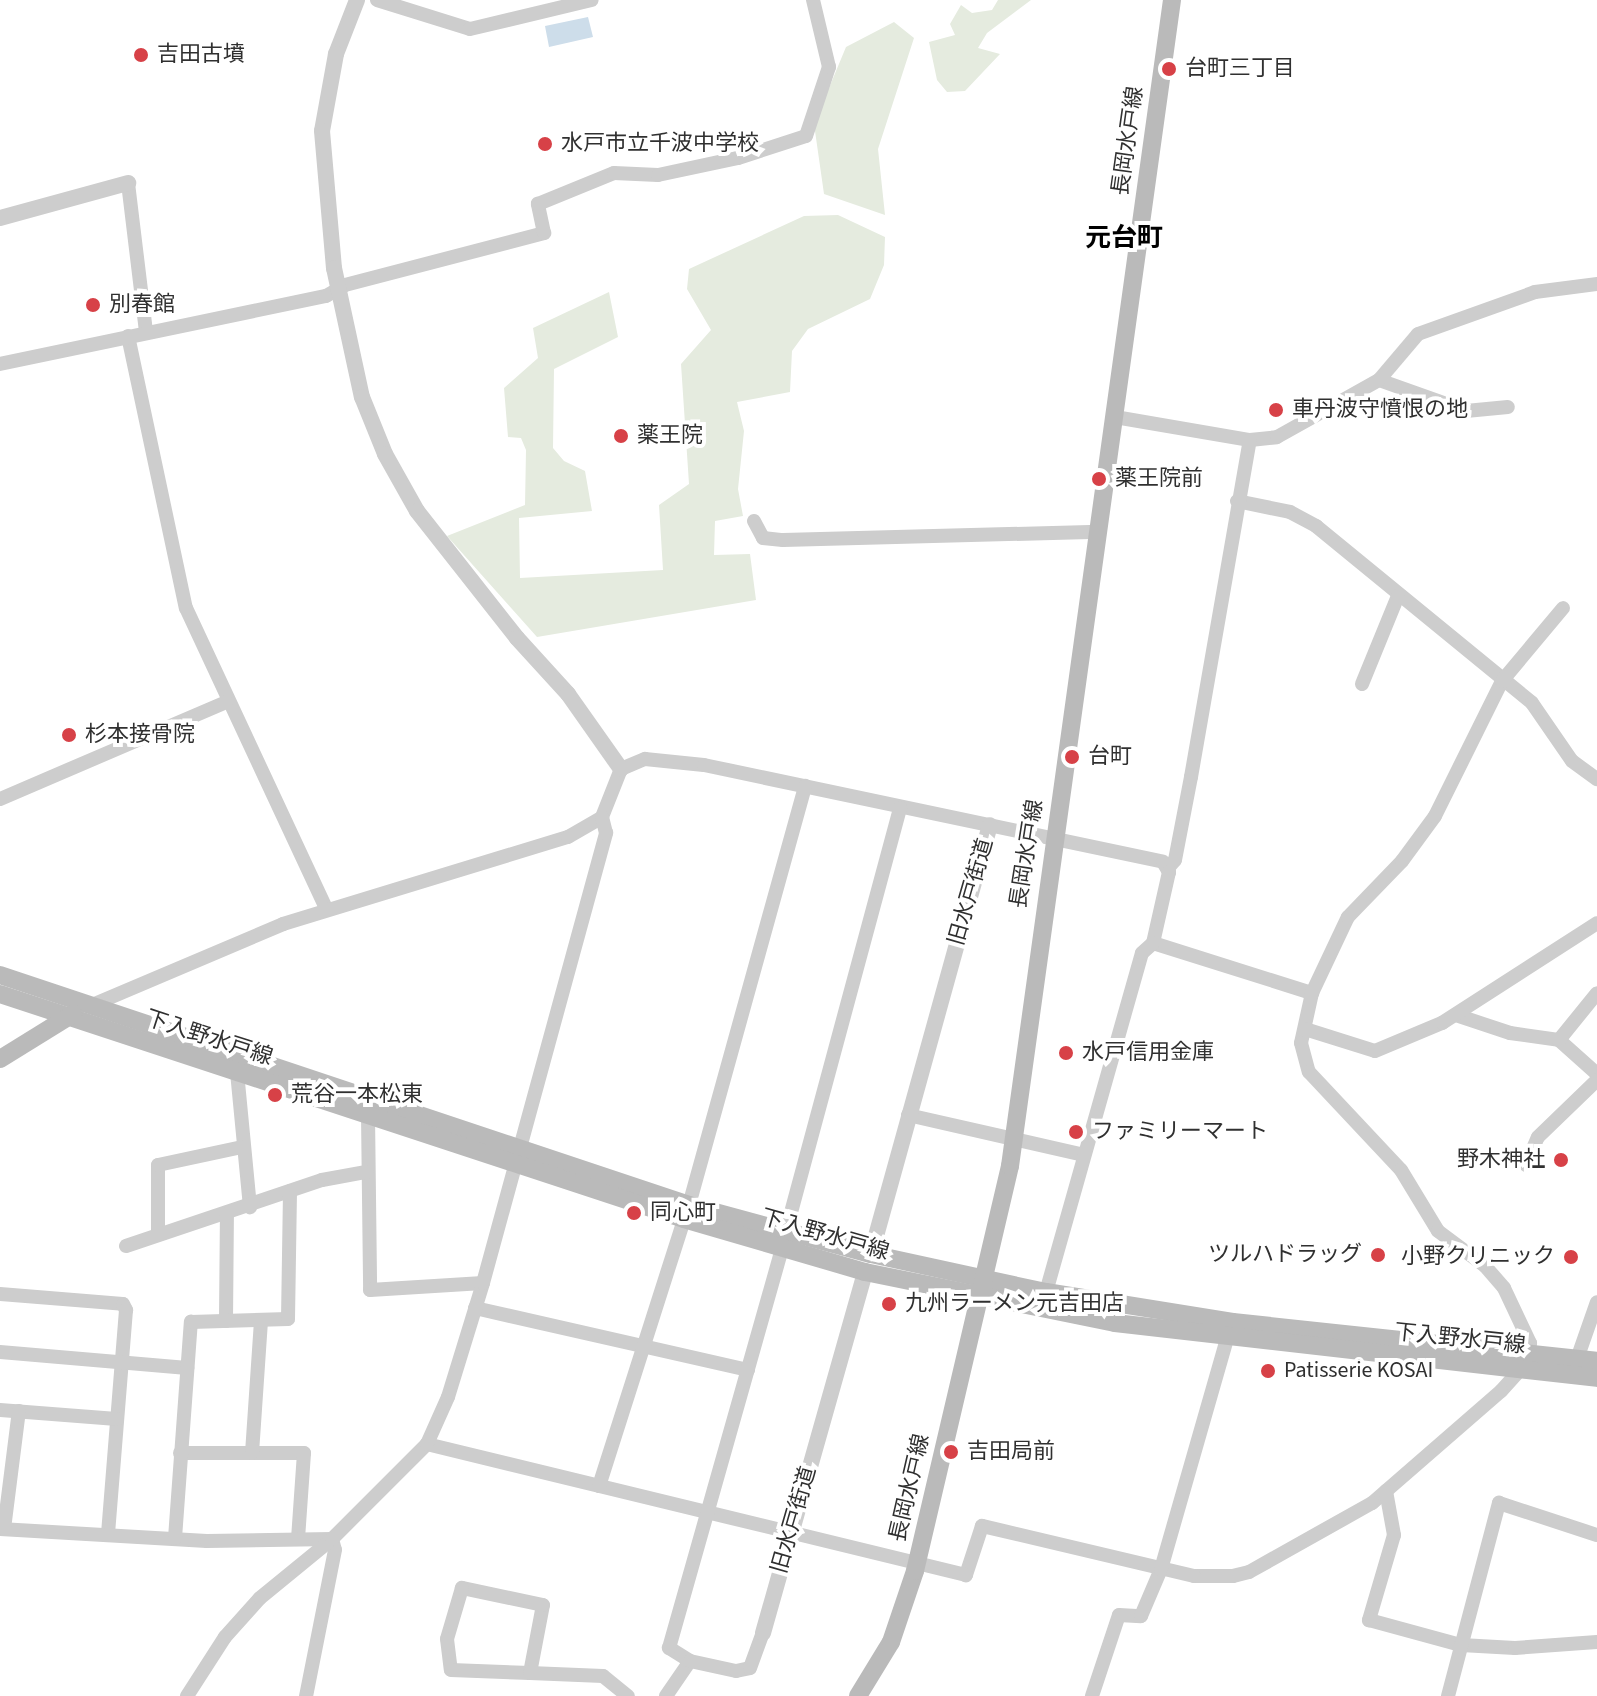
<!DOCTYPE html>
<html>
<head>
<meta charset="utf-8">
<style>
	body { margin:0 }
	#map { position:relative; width:1597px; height:1696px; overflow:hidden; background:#fff; font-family:"Source Sans 3","Noto Sans JP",sans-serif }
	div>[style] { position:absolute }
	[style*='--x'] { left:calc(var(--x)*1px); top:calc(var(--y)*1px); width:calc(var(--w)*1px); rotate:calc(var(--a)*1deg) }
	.green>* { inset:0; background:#e5ebdf }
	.water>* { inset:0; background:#cdddea }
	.minor>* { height:14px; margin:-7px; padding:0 7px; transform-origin:7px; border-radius:7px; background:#cdcdcd }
	.tertiary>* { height:16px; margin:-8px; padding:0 8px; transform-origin:8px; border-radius:8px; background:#cdcdcd }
	.secondary>* { height:18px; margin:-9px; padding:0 9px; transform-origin:9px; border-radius:9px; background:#bababa }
	.dots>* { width:22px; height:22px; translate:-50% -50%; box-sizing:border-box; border:4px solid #fff; border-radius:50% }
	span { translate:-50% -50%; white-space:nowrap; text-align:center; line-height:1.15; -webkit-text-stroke:8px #fff; paint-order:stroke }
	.poi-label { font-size:22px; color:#303030 }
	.left { translate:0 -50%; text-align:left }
	.right { translate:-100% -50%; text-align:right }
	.street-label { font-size:22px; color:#303030 }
	.quarter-label { font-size:26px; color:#000; font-weight:700 }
</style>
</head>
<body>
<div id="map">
	<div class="green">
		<div style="clip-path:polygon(998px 0,1031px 0,987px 33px,978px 48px,1000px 54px,965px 91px,947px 92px,937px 80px,929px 42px,955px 35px,950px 24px,961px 5px,972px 13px,992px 10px)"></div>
		<div style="clip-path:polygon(894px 22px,914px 38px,878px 149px,885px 215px,824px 194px,814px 124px,846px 47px)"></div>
		<div style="clip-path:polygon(838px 215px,885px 237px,884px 265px,870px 299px,808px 329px,792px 351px,790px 392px,737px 402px,744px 431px,738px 489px,743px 516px,715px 521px,714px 555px,750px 554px,756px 600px,537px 637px,447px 536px,525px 505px,526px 450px,521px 438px,508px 437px,504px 388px,538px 358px,533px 328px,609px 292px,618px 337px,554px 369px,553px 448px,564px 461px,585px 471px,592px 511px,519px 518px,520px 578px,663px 570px,659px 505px,689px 484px,681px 364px,711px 330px,687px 289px,689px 269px,804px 216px)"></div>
	</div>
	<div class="water">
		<div style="clip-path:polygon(588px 17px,593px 37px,549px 47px,545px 26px)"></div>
	</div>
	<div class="minor">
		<div style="--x:377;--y:0;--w:97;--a:17.3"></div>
		<div style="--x:470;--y:29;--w:125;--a:-13.4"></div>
		<div style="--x:128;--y:183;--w:150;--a:83.1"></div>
		<div style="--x:128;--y:336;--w:278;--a:78"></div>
		<div style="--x:186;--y:608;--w:333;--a:65"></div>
		<div style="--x:0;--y:364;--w:333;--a:-11.8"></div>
		<div style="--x:326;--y:296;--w:22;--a:-30"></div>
		<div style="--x:345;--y:285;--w:206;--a:-14.6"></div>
		<div style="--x:544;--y:233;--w:30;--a:-102"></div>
		<div style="--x:538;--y:204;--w:82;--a:-22.2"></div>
		<div style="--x:614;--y:173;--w:44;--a:2.6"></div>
		<div style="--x:658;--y:175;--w:82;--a:-12"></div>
		<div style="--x:738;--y:158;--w:71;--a:-17.9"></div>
		<div style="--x:806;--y:136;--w:73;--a:-71.6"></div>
		<div style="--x:829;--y:67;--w:69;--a:-103.4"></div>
		<div style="--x:1379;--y:380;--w:92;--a:19.6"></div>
		<div style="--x:1466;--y:411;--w:42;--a:-5.4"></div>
		<div style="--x:1115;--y:417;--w:137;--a:9.7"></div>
		<div style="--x:1250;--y:440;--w:27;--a:-6"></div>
		<div style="--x:1277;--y:437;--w:117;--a:-29.2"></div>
		<div style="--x:1379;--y:380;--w:60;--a:-49.7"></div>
		<div style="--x:1418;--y:334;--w:124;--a:-19.7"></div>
		<div style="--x:1535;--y:292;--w:63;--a:-7.4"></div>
		<div style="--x:1237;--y:501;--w:54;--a:11.7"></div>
		<div style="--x:1290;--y:512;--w:30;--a:28"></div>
		<div style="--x:1316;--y:526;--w:279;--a:39.3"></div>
		<div style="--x:1532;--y:703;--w:70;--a:55.4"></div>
		<div style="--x:1572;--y:761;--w:31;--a:36"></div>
		<div style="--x:754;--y:521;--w:19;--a:62"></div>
		<div style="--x:763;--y:538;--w:20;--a:6"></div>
		<div style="--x:783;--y:540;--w:316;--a:-1.5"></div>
		<div style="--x:1362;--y:684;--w:95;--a:-67.8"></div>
		<div style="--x:0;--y:799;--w:246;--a:-23.2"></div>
		<div style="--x:1169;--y:867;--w:9;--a:-49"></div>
		<div style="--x:1175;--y:860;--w:85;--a:-79.1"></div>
		<div style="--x:1191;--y:777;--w:342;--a:-80.1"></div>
		<div style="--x:1312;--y:993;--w:84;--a:-64.7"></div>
		<div style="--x:1348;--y:917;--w:78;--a:-46"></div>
		<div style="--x:1402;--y:861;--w:56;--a:-53.7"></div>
		<div style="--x:1435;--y:816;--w:151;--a:-63.6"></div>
		<div style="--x:1502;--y:681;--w:95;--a:-50.1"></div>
		<div style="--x:90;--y:1006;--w:210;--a:-23"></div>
		<div style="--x:283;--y:924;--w:298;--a:-17"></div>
		<div style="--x:568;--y:837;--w:39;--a:-30"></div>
		<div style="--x:602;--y:817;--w:52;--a:-68.4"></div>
		<div style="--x:621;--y:769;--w:26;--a:-23"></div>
		<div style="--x:645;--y:759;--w:59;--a:5.8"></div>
		<div style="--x:704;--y:765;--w:469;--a:11.9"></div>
		<div style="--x:1163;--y:862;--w:12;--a:59"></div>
		<div style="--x:1169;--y:872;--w:73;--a:102.7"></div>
		<div style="--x:1153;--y:943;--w:167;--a:17.5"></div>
		<div style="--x:1312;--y:993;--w:51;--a:102.4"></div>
		<div style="--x:1301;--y:1043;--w:30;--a:75"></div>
		<div style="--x:1309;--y:1072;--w:134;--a:46.8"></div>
		<div style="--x:1401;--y:1170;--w:71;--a:58.8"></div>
		<div style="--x:1438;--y:1231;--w:59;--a:36.7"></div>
		<div style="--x:1485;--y:1266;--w:29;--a:49"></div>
		<div style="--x:1504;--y:1288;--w:61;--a:64.7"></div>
		<div style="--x:1530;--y:1343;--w:29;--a:110"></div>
		<div style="--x:1520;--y:1370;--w:28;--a:132"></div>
		<div style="--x:1501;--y:1391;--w:171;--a:139"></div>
		<div style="--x:1372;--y:1503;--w:141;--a:150.7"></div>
		<div style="--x:1249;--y:1572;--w:16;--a:166"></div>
		<div style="--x:1233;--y:1576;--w:39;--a:180"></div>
		<div style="--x:1194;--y:1576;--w:218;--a:-166.7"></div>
		<div style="--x:982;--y:1526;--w:52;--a:108.1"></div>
		<div style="--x:966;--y:1575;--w:555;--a:-166.34"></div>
		<div style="--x:1456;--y:1015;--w:57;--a:18.4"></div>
		<div style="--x:1510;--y:1033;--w:49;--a:8.1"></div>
		<div style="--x:1559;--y:1040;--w:51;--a:41.8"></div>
		<div style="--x:1305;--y:1029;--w:73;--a:17.4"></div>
		<div style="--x:1375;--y:1051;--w:73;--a:-22.7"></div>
		<div style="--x:1442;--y:1023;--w:184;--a:-32.8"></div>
		<div style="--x:1559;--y:1040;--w:60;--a:-51"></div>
		<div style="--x:237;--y:1072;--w:136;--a:84.5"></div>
		<div style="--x:368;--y:1115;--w:175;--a:89.3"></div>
		<div style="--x:370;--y:1290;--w:113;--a:-3.5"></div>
		<div style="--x:908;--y:1115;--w:180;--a:12.8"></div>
		<div style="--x:1526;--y:1165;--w:30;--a:-67"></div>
		<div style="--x:1538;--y:1137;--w:82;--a:-44"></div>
		<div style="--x:689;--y:1205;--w:435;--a:-74.5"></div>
		<div style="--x:786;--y:1231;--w:438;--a:-74.9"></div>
		<div style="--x:158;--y:1234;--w:69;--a:-90"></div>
		<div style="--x:158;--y:1165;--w:86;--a:-12.1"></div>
		<div style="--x:126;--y:1246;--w:207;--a:-18.6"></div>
		<div style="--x:322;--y:1180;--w:45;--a:-10.3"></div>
		<div style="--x:1046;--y:1292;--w:352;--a:-74.2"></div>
		<div style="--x:1142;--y:953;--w:15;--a:-42"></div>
		<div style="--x:0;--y:1294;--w:123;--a:4.6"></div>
		<div style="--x:123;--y:1304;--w:7;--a:63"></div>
		<div style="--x:126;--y:1310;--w:225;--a:94.6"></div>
		<div style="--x:475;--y:1308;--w:280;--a:12.8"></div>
		<div style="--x:226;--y:1321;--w:107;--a:-89.5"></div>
		<div style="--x:0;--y:1352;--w:188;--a:4.9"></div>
		<div style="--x:1577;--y:1359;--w:60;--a:-70.7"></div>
		<div style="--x:0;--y:1410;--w:117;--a:4.4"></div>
		<div style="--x:180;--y:1453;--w:124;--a:0"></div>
		<div style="--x:304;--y:1453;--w:86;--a:94"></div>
		<div style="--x:252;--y:1453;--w:133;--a:-86.1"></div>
		<div style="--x:599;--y:1486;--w:280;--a:-72.3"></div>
		<div style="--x:1386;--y:1491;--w:45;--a:79.7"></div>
		<div style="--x:1394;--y:1535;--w:89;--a:106.4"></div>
		<div style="--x:1369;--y:1620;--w:95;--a:15.2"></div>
		<div style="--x:1461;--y:1645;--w:54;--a:3.2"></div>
		<div style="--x:1515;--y:1648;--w:82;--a:-4.2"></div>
		<div style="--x:0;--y:1529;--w:207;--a:3.3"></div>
		<div style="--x:207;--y:1541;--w:125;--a:-0.9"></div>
		<div style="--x:332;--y:1539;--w:11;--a:75"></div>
		<div style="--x:335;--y:1550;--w:149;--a:101.2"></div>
		<div style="--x:4;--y:1529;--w:119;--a:-82.8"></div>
		<div style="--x:175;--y:1538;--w:217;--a:-85.8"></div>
		<div style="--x:191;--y:1322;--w:97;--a:-1.8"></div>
		<div style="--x:288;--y:1319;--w:128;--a:-89.1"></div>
		<div style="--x:690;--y:1661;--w:25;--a:-148"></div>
		<div style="--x:669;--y:1648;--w:416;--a:-74.2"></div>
		<div style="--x:530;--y:1673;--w:69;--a:-79.2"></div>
		<div style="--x:543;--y:1605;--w:83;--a:-168.1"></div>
		<div style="--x:462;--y:1588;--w:53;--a:106.4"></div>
		<div style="--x:447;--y:1639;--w:31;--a:83"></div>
		<div style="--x:451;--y:1670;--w:79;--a:2.2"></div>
		<div style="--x:530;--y:1673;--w:73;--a:2.4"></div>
		<div style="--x:603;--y:1676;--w:32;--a:39"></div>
		<div style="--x:187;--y:1696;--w:70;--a:-57.2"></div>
		<div style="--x:225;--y:1637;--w:52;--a:-48.1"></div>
		<div style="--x:260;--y:1598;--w:93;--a:-39.3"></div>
		<div style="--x:332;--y:1539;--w:134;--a:-45"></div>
		<div style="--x:427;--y:1444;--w:51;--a:-65.9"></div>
		<div style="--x:448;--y:1397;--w:119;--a:-72.9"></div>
		<div style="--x:483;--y:1283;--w:467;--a:-74.7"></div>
		<div style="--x:606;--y:833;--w:16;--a:-104"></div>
		<div style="--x:666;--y:1696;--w:42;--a:-55.6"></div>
		<div style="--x:690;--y:1661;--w:47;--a:12.3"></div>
		<div style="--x:736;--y:1671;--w:14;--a:-12"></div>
		<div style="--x:750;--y:1668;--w:37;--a:-70"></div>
		<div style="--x:1092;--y:1696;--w:85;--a:-71.6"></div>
		<div style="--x:1119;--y:1615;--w:22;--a:3"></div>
		<div style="--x:1141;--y:1616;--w:51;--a:-66.9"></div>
		<div style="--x:1161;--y:1569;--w:239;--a:-74"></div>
		<div style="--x:1448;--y:1696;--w:200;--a:-75.2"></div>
		<div style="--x:1499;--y:1503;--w:103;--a:18.1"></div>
	</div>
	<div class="tertiary">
		<div style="--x:357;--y:0;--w:58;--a:111.3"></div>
		<div style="--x:336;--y:54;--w:78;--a:100.3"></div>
		<div style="--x:322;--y:131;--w:138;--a:85"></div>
		<div style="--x:334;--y:268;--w:132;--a:77.8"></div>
		<div style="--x:362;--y:397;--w:61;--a:68"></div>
		<div style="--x:385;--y:454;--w:65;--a:60.7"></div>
		<div style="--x:417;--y:511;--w:162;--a:51.8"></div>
		<div style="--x:517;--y:638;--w:76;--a:47.7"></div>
		<div style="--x:568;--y:694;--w:92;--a:54.8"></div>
		<div style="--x:0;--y:218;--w:133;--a:-15.3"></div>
		<div style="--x:871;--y:1254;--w:445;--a:-74.5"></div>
		<div style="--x:763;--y:1633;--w:375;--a:-74.2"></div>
	</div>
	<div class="secondary">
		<div style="--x:0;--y:975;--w:726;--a:18.46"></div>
		<div style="--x:689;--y:1205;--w:188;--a:15.1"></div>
		<div style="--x:871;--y:1254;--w:179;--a:12.3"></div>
		<div style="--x:1046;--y:1292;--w:189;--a:9.1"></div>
		<div style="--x:1233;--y:1322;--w:366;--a:6.1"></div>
		<div style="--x:0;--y:994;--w:720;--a:18.21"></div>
		<div style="--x:684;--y:1219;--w:189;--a:16.3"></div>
		<div style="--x:865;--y:1272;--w:255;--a:11.5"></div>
		<div style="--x:1115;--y:1323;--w:485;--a:6.5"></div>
		<div style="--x:0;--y:1059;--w:86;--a:-31.7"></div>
		<div style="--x:858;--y:1696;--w:63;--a:-58.6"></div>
		<div style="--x:891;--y:1642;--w:75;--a:-71.3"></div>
		<div style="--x:915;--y:1571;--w:416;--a:-76.8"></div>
		<div style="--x:1010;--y:1166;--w:1177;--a:-82.09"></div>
	</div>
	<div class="dots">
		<div style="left:141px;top:55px;background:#d74147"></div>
		<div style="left:1169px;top:69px;background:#d74147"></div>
		<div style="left:545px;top:144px;background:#d74147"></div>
		<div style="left:93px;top:305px;background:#d74147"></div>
		<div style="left:1276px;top:410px;background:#d74147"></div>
		<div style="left:621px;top:436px;background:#d74147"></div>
		<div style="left:1099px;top:479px;background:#d74147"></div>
		<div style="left:69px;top:735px;background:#d74147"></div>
		<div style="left:1072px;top:757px;background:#d74147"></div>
		<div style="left:1066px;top:1053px;background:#d74147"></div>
		<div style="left:275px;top:1095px;background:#d74147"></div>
		<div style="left:1076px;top:1132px;background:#d74147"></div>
		<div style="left:1561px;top:1160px;background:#d74147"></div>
		<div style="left:634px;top:1213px;background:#d74147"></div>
		<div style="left:1378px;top:1255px;background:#d74147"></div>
		<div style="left:1571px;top:1257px;background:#d74147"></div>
		<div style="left:889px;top:1304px;background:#d74147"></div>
		<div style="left:1268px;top:1371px;background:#d74147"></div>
		<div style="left:951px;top:1452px;background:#d74147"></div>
	</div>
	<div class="poi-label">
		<span class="left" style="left:157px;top:55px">吉田古墳</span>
		<span class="left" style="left:1185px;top:69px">台町三丁目</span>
		<span class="left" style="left:561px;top:144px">水戸市立千波中学校</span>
		<span class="left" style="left:109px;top:305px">別春館</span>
		<span class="left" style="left:1292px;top:410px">車丹波守憤恨の地</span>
		<span class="left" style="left:637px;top:436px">薬王院</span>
		<span class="left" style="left:1115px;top:479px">薬王院前</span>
		<span class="left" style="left:85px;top:735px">杉本接骨院</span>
		<span class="left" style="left:1088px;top:757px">台町</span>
		<span class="left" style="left:1082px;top:1053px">水戸信用金庫</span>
		<span class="left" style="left:291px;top:1095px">荒谷一本松東</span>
		<span class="left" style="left:1092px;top:1132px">ファミリーマート</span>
		<span class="right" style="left:1545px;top:1160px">野木神社</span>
		<span class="left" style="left:650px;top:1213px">同心町</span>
		<span class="right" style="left:1362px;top:1255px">ツルハドラッグ</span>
		<span class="right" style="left:1555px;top:1257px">小野クリニック</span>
		<span class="left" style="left:905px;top:1304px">九州ラーメン元吉田店</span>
		<span class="left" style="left:1284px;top:1371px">Patisserie KOSAI</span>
		<span class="left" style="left:967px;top:1452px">吉田局前</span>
	</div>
	<div class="street-label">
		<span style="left:1128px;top:141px;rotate:-82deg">長岡水戸線</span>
		<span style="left:1027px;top:854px;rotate:-81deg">長岡水戸線</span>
		<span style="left:971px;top:892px;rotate:-74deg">旧水戸街道</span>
		<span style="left:209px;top:1038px;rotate:18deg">下入野水戸線</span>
		<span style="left:825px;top:1235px;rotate:16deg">下入野水戸線</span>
		<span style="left:1460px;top:1339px;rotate:6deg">下入野水戸線</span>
		<span style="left:910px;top:1488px;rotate:-77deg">長岡水戸線</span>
		<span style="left:794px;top:1520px;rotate:-74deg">旧水戸街道</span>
	</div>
	<div class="quarter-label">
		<span style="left:1124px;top:238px">元台町</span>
	</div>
</div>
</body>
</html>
